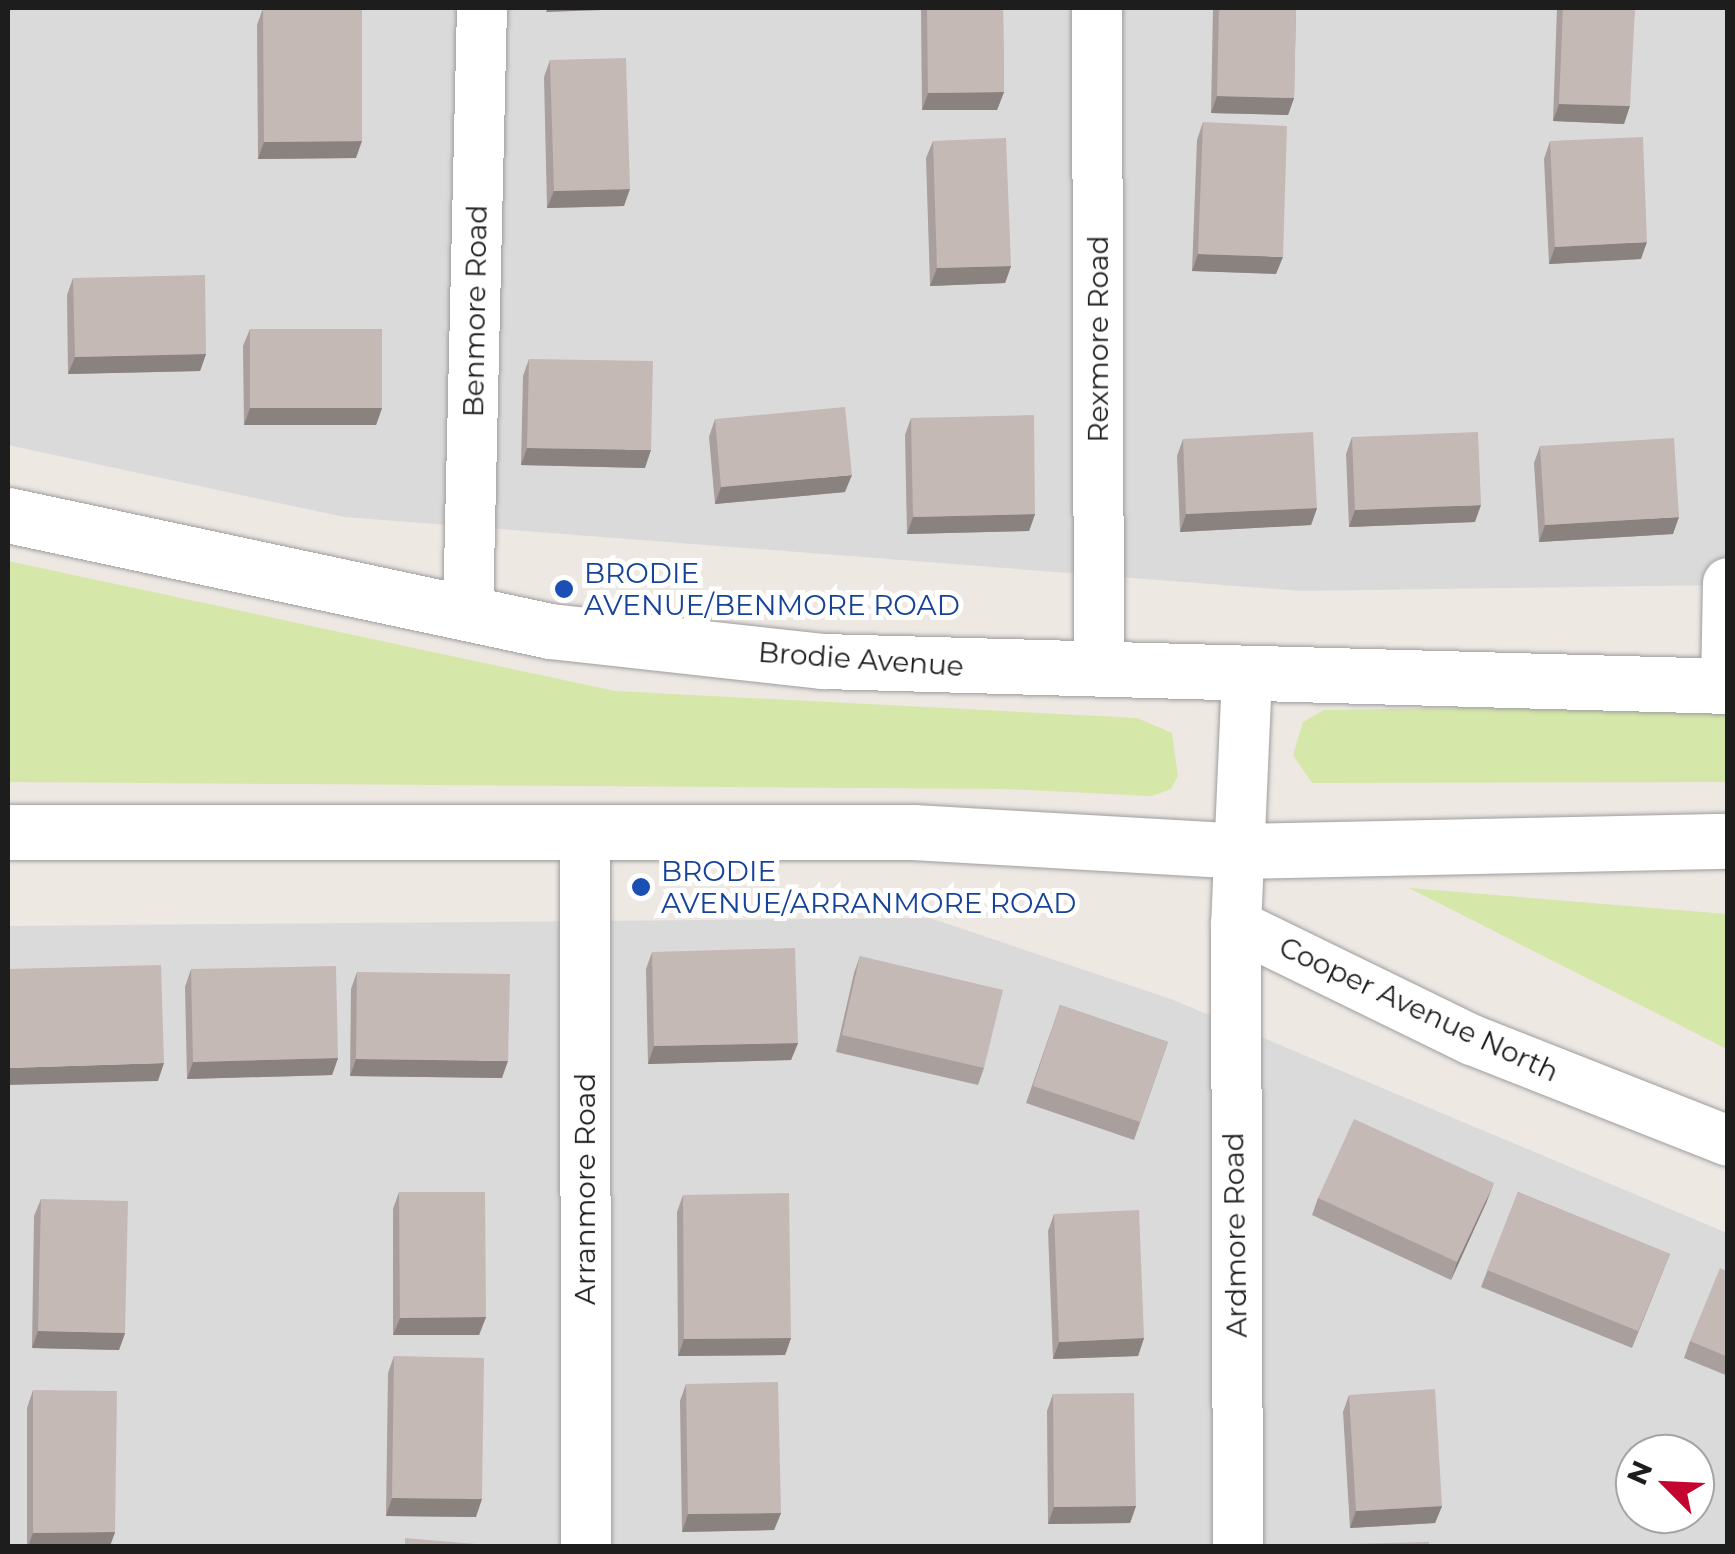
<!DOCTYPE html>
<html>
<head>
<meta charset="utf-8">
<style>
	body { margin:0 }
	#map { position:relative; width:1735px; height:1554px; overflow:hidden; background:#eee8e3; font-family:Montserrat,sans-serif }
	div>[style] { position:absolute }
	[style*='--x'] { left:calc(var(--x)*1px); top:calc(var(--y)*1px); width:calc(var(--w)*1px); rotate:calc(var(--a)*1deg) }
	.residential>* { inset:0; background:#dbdada }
	.grass>* { inset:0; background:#d5e7a9 }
	.roads { filter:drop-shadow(0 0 2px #9e9e9e) drop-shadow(0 0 2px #9e9e9e) }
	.minor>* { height:50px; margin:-25px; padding:0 25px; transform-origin:25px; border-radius:25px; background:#fff }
	.tertiary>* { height:55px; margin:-27.5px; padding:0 27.5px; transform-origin:27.5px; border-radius:27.5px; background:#fff }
	.wall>* { inset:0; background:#a99f9d }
	.shaded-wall>* { inset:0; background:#8a827f }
	.building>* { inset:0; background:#c5b9b6 }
	.dots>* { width:28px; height:28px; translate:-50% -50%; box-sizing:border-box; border:5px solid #fff; border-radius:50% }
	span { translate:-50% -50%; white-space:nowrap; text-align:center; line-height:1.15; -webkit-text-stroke:10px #fff; paint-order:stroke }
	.street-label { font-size:28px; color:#1d1d1d }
	.transit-label { font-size:28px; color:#164399 }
	.left { translate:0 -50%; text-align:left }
	.frame { position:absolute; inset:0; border:10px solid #1d1d1d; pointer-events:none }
	.north { position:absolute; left:1615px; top:1434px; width:100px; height:100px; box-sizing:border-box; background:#fff; border:2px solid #a5a5a5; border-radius:50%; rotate:294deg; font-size:28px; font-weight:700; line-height:40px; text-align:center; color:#1d1d1d }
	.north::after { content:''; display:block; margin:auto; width:35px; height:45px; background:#c4052f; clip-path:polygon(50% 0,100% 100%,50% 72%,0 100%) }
</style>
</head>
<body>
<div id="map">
	<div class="residential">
		<div style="clip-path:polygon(8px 8px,1727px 8px,1727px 585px,1301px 591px,344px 517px,8px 445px)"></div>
		<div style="clip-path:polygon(evenodd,930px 918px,1171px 999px,1727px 1233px,1727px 1546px,8px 1546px,8px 926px,930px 918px,1635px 1454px,1695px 1454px,1695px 1514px,1635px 1514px,1635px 1454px)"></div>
	</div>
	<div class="grass">
		<div style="clip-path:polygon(8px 561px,615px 691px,1137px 718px,1172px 733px,1178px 776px,1171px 789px,1152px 796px,1003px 789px,8px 782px)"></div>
		<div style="clip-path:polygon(1727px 704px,1727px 782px,1312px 783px,1293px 755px,1303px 722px,1324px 710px)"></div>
		<div style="clip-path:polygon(1409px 888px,1727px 914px,1727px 1049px)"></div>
	</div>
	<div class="roads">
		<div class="minor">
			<div style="--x:1097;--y:8;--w:663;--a:89.83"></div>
			<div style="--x:468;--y:614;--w:606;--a:-88.68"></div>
			<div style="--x:1247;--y:675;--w:250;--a:92.5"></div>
			<div style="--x:1236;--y:925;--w:263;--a:26"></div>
			<div style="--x:1472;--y:1040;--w:275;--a:21.5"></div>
			<div style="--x:1726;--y:686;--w:103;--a:-88.9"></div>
			<div style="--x:585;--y:831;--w:715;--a:89.92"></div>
			<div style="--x:1236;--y:925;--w:621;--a:89.82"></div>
		</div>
		<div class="tertiary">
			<div style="--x:8;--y:515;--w:554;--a:12.08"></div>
			<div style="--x:550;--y:631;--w:275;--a:6.3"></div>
			<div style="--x:823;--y:661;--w:905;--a:1.58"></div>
			<div style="--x:8;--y:832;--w:905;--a:0"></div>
			<div style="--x:913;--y:832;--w:327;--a:3.3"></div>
			<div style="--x:1239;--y:851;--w:489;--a:-1.2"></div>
		</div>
	</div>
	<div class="wall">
		<div style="clip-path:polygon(263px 8px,356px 158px,258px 159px,257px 25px)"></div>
		<div style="clip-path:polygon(921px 8px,1003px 8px,1004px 92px,997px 110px,922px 110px)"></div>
		<div style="clip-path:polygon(1213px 8px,1296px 8px,1294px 98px,1288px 115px,1211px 113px)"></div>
		<div style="clip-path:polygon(1557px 8px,1635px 8px,1624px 124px,1553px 121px)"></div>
		<div style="clip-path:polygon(550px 60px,624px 206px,547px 208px,544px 77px)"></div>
		<div style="clip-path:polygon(1203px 122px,1276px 274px,1192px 271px,1197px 140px)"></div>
		<div style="clip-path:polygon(933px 141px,1011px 266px,1005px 283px,930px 286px,926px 158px)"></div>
		<div style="clip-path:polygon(1550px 141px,1641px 259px,1549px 264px,1544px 159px)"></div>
		<div style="clip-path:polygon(73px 278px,206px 354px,200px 371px,68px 374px,67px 295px)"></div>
		<div style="clip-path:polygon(250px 329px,382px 408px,376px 425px,244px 425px,243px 346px)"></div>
		<div style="clip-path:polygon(529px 359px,645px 468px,521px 465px,523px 376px)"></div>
		<div style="clip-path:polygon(911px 418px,1035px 514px,1029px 531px,907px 534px,905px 435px)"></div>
		<div style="clip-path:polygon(715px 419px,845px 492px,715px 504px,709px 437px)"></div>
		<div style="clip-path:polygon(1352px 437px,1475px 522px,1349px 527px,1346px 454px)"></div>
		<div style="clip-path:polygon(1183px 439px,1317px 508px,1311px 525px,1180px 532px,1177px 456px)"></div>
		<div style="clip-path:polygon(1540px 446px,1673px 534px,1539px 542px,1534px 463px)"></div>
		<div style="clip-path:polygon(652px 952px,798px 1043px,791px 1060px,648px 1064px,646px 969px)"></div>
		<div style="clip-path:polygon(860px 956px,984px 1068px,978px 1085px,836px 1052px,854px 973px)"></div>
		<div style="clip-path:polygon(191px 969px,338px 1058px,332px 1075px,187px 1079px,185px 987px)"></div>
		<div style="clip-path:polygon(357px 972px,502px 1078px,350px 1076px,351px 989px)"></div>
		<div style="clip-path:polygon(1060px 1005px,1168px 1042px,1134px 1140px,1026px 1103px)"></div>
		<div style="clip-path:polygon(399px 1192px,486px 1317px,479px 1335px,393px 1335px,393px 1209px)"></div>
		<div style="clip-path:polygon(1518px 1192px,1670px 1254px,1632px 1348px,1481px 1287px)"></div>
		<div style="clip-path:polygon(683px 1195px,791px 1338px,785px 1355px,678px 1356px,677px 1212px)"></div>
		<div style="clip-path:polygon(1318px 1198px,1487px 1201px,1451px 1280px,1312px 1215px)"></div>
		<div style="clip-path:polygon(41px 1199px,125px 1333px,119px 1350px,32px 1348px,34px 1216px)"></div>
		<div style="clip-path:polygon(1054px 1214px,1144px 1338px,1138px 1356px,1053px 1359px,1048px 1231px)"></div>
		<div style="clip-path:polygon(1728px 1272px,1728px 1376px,1684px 1358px,1690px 1341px)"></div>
		<div style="clip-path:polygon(394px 1356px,476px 1517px,386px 1516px,388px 1373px)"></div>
		<div style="clip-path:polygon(686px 1384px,781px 1513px,774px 1530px,682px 1532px,680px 1401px)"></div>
		<div style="clip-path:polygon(33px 1390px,115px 1532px,110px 1546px,27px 1546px,27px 1408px)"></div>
		<div style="clip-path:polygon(1053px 1394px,1136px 1506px,1130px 1523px,1048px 1524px,1047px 1411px)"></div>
		<div style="clip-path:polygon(1349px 1395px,1442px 1506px,1435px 1523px,1350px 1528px,1343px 1412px)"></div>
	</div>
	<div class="shaded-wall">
		<div style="clip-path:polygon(548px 8px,632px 8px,631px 9px,546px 12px)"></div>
		<div style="clip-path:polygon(1004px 92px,997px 110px,922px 110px,928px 93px)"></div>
		<div style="clip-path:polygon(1217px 96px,1294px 98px,1288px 115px,1211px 113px)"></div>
		<div style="clip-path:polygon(1559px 104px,1630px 106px,1624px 124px,1553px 121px)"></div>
		<div style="clip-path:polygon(362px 141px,356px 158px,258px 159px,264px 142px)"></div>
		<div style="clip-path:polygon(630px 189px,624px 206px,547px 208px,554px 191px)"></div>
		<div style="clip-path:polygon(1647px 242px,1641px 259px,1549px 264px,1555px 247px)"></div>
		<div style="clip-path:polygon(1198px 254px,1283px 257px,1276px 274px,1192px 271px)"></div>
		<div style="clip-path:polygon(1011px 266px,1005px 283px,930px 286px,937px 268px)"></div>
		<div style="clip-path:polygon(206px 354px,200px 371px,68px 374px,75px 357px)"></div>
		<div style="clip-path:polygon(250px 408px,382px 408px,376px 425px,244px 425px)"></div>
		<div style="clip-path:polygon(527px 448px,651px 450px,645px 468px,521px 465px)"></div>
		<div style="clip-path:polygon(852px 475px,845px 492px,715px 504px,721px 487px)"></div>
		<div style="clip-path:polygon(1481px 505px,1475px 522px,1349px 527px,1355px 510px)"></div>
		<div style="clip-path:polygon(1317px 508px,1311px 525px,1180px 532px,1186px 514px)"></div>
		<div style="clip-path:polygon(1035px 514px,1029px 531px,907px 534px,913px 517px)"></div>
		<div style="clip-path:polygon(1679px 517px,1673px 534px,1539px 542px,1545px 525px)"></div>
		<div style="clip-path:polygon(798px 1043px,791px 1060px,648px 1064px,654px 1046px)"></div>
		<div style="clip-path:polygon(338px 1058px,332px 1075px,187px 1079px,193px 1062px)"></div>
		<div style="clip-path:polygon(356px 1059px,508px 1061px,502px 1078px,350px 1076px)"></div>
		<div style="clip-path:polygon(164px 1063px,158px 1081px,8px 1085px,8px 1068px)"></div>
		<div style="clip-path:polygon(1494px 1183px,1487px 1201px,1451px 1280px,1457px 1262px)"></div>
		<div style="clip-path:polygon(486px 1317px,479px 1335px,393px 1335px,400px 1318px)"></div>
		<div style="clip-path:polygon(38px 1331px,125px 1333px,119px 1350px,32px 1348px)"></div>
		<div style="clip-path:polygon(791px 1338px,785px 1355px,678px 1356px,684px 1339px)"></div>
		<div style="clip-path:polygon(1144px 1338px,1138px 1356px,1053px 1359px,1059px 1342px)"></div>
		<div style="clip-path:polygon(392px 1498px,482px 1499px,476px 1517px,386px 1516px)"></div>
		<div style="clip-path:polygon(1136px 1506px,1130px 1523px,1048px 1524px,1054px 1507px)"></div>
		<div style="clip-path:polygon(1442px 1506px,1435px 1523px,1350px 1528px,1356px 1511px)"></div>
		<div style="clip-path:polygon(781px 1513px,774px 1530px,682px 1532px,688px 1514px)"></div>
		<div style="clip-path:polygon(115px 1532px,110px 1546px,28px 1546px,33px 1533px)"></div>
	</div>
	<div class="building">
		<div style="clip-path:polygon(263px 8px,362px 8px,362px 141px,264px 142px)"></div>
		<div style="clip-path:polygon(927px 8px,1003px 8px,1004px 92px,928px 93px)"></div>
		<div style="clip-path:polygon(1219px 8px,1296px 8px,1294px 98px,1217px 96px)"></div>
		<div style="clip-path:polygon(1563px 8px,1635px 8px,1630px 106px,1559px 104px)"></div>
		<div style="clip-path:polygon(626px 58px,630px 189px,554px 191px,550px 60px)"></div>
		<div style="clip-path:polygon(1203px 122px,1287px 126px,1283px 257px,1198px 254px)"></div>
		<div style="clip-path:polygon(1643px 137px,1647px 242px,1555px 247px,1550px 141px)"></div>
		<div style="clip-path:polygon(1006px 138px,1011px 266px,937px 268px,933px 141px)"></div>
		<div style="clip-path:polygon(205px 275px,206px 354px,75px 357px,73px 278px)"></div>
		<div style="clip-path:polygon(250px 329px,382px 329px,382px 408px,250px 408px)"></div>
		<div style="clip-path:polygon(529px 359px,653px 361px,651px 450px,527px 448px)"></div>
		<div style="clip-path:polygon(845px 407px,852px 475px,721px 487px,715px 419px)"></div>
		<div style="clip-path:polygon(1034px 415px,1035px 514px,913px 517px,911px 418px)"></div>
		<div style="clip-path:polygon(1313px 432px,1317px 508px,1186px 514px,1183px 439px)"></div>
		<div style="clip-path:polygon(1478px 432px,1481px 505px,1355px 510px,1352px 437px)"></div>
		<div style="clip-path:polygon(1674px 438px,1679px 517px,1545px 525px,1540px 446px)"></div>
		<div style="clip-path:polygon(795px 948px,798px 1043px,654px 1046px,652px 952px)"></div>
		<div style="clip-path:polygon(860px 956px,1003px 990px,984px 1068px,842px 1035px)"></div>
		<div style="clip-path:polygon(161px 965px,164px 1063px,8px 1068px,8px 969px)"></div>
		<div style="clip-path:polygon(336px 966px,338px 1058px,193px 1062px,191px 969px)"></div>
		<div style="clip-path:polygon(357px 972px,510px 974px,508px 1061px,356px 1059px)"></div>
		<div style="clip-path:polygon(1060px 1005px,1168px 1042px,1140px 1122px,1033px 1086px)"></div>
		<div style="clip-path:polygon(1354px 1119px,1494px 1183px,1457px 1262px,1318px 1198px)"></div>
		<div style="clip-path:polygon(399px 1192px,485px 1192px,486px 1317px,400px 1318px)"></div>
		<div style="clip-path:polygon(1518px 1192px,1670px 1254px,1638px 1331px,1487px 1270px)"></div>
		<div style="clip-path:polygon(789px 1193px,791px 1338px,684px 1339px,683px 1195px)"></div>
		<div style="clip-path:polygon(41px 1199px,128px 1201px,125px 1333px,38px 1331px)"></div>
		<div style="clip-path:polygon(1139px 1210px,1144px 1338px,1059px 1342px,1054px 1214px)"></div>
		<div style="clip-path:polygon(1720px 1268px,1728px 1272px,1728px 1357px,1690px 1341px)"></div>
		<div style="clip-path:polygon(394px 1356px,484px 1358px,482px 1499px,392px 1498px)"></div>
		<div style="clip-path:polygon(778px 1382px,781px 1513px,688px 1514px,686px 1384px)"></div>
		<div style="clip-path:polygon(1435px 1389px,1442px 1506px,1356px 1511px,1349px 1395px)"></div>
		<div style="clip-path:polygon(33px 1390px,117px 1391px,115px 1532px,33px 1533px)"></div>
		<div style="clip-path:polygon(1134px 1393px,1136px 1506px,1054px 1507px,1053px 1394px)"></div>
		<div style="clip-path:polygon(405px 1538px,488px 1545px,488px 1546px,405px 1546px)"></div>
		<div style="clip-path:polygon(1429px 1542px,1429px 1546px,1348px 1546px,1348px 1544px)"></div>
	</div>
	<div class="dots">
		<div style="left:564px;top:589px;background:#1a4fb4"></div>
		<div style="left:641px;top:887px;background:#1a4fb4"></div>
	</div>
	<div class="street-label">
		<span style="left:475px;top:311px;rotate:-89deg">Benmore Road</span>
		<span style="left:1098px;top:339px;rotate:-90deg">Rexmore Road</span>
		<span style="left:861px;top:659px;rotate:4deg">Brodie Avenue</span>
		<span style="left:1419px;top:1009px;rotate:25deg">Cooper Avenue North</span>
		<span style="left:585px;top:1189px;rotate:-90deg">Arranmore Road</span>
		<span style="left:1235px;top:1235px;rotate:-91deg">Ardmore Road</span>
	</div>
	<div class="transit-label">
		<span class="left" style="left:584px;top:589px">BRODIE<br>AVENUE/BENMORE ROAD</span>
		<span class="left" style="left:661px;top:887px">BRODIE<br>AVENUE/ARRANMORE ROAD</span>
	</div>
	<div class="frame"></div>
	<div class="north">N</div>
</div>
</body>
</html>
